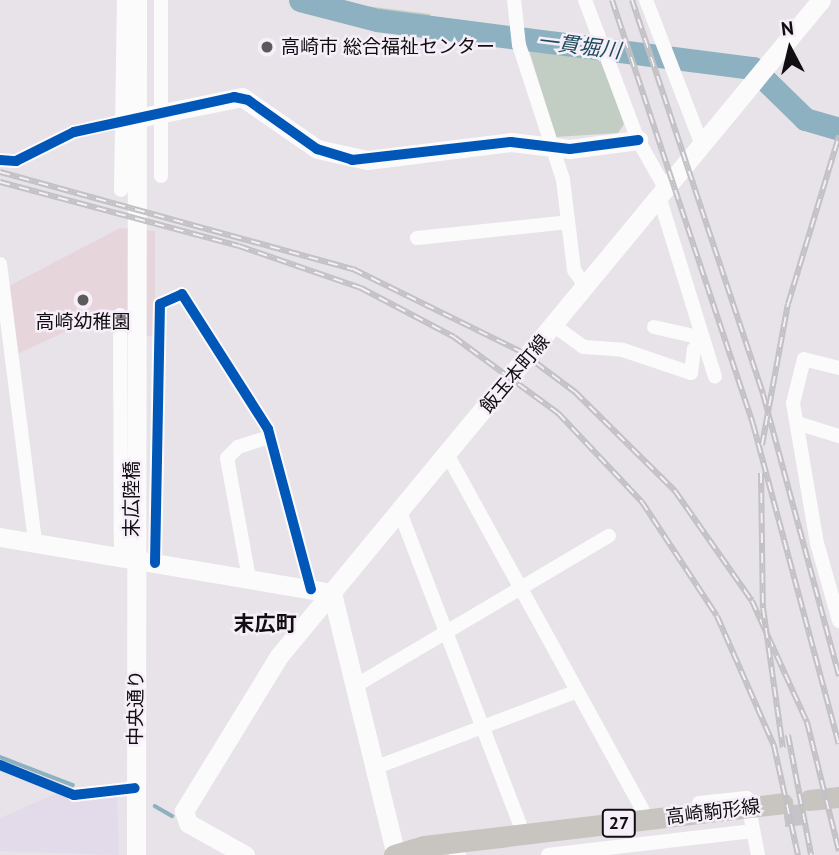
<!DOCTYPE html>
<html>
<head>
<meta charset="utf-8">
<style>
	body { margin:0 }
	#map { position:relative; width:839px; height:855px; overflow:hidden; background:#e7e3e8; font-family:"PT Sans","Noto Sans JP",sans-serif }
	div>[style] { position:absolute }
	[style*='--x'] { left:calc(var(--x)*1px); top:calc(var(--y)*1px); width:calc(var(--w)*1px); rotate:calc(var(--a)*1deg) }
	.commercial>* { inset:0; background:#e3dbe9 }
	.education>* { inset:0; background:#e6d6db }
	.green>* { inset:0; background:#c2cec4 }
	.stream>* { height:3.5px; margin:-1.75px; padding:0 1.75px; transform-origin:1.75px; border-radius:1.75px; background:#8db1c0 }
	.river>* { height:23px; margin:-11.5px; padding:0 11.5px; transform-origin:11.5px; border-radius:11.5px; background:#8db1c0 }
	.primary-tunnel>* { height:21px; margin-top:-10.5px; transform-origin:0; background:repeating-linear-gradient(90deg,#c7c3c8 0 21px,transparent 0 31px) }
	.street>* { height:14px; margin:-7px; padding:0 7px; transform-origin:7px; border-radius:7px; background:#fbfbfc }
	.secondary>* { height:19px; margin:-9.5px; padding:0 9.5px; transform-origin:9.5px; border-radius:9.5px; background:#fbfbfc }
	.primary>* { height:21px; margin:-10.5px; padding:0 10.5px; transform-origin:10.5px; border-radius:10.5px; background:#c8c5c0 }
	.rail>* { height:6px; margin-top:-3px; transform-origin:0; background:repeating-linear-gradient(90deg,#f6eef8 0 10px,#c2c1c3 0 20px); box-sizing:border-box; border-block:2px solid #c2c1c3 }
	.cycleway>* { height:10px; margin:-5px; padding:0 5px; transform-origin:5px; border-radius:5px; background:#0057b8 }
	.dots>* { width:19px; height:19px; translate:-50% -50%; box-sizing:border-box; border:4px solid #f6eef8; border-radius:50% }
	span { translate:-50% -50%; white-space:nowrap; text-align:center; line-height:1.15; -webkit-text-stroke:5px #f6eef8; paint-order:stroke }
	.shield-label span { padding:2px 5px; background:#f6eef8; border:2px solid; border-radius:5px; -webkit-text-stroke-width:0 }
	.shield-label { font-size:18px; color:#110e12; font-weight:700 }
	.poi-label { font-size:19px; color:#110e12 }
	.left { translate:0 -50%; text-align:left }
	.street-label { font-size:19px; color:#110e12 }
	.water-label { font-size:21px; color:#1d4c5b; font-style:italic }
	.neighbourhood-label { font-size:21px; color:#110e12; font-weight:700 }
	.north { position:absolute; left:755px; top:14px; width:70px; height:70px; -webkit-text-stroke:5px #f6eef8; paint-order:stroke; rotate:353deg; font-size:19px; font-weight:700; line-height:28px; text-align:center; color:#110e12 }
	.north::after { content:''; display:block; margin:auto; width:24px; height:32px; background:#110e12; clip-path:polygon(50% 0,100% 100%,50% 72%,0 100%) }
</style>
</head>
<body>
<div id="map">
	<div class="commercial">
		<div style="clip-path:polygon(57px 793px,117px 795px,119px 855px,0 851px,0 818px)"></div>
	</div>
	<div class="education">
		<div style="clip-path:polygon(120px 228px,155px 231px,155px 336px,123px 335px,122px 315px,95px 318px,17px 354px,9px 286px)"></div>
	</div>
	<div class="green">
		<div style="clip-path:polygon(317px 0,430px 14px,432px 24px,338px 8px)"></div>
		<div style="clip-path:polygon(528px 47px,600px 57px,624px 124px,618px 133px,556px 137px)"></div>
	</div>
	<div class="stream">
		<div style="--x:0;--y:757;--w:78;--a:21"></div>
		<div style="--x:155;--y:806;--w:20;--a:30"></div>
	</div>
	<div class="river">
		<div style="--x:300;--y:0;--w:80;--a:14.6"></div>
		<div style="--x:377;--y:20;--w:379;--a:7.3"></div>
		<div style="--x:753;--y:68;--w:73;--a:44.4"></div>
		<div style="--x:805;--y:119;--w:35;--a:16"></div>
	</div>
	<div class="primary-tunnel">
		<div style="--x:784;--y:816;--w:28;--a:-6"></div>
	</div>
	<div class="street">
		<div style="--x:514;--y:0;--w:45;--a:83.7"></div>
		<div style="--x:519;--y:45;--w:142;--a:71.9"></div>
		<div style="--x:563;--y:180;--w:91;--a:83"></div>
		<div style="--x:574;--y:270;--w:21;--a:55"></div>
		<div style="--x:585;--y:0;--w:150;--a:69.3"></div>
		<div style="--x:638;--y:140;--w:55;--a:60.6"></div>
		<div style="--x:646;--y:0;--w:155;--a:68.9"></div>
		<div style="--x:0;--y:160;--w:16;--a:4"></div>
		<div style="--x:16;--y:161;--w:65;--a:-26.6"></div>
		<div style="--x:74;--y:132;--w:50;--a:-12.7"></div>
		<div style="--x:161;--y:176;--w:176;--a:-90"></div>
		<div style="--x:121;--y:190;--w:190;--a:-89.1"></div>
		<div style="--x:659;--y:196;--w:189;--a:72.8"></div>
		<div style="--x:417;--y:238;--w:152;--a:-6"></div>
		<div style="--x:0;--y:264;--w:281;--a:82.8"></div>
		<div style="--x:120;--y:315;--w:243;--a:89.8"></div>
		<div style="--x:556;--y:327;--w:34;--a:36"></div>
		<div style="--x:584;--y:347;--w:39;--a:4"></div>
		<div style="--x:623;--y:350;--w:72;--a:18.7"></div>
		<div style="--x:691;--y:373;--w:24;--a:-83"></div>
		<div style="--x:694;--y:349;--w:10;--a:-17"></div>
		<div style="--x:654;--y:327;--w:49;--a:12.9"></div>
		<div style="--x:839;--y:368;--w:36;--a:-166"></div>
		<div style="--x:804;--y:359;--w:45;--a:104"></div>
		<div style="--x:793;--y:403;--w:142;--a:80.3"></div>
		<div style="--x:817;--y:543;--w:81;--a:74.2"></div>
		<div style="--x:797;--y:423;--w:44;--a:17.2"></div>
		<div style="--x:447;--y:454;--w:406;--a:61.2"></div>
		<div style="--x:400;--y:512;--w:334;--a:69"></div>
		<div style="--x:155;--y:563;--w:259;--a:-88.9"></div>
		<div style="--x:160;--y:304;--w:24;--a:-24"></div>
		<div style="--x:182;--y:294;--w:160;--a:57.5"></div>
		<div style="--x:268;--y:429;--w:166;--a:75"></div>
		<div style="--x:249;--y:578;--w:122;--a:-100.4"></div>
		<div style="--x:227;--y:458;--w:16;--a:-45"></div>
		<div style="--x:238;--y:447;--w:33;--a:-18"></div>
		<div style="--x:355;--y:686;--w:295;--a:-30.6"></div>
		<div style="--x:374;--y:768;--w:215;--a:-20.7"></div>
		<div style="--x:74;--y:795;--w:61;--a:-6.5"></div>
		<div style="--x:699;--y:803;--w:48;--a:-5.9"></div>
		<div style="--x:747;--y:798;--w:58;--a:79.1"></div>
		<div style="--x:456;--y:854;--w:3;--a:18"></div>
		<div style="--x:548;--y:855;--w:206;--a:-6.7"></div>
	</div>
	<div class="secondary">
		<div style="--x:123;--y:121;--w:121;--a:-11.4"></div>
		<div style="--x:242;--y:97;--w:91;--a:34.7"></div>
		<div style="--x:317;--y:149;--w:51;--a:12.4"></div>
		<div style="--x:367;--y:160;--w:145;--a:-7.1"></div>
		<div style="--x:511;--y:142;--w:59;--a:6.8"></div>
		<div style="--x:570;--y:149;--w:69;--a:-7.5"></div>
		<div style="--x:0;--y:537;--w:337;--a:9.6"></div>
		<div style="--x:332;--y:593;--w:270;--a:76.3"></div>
		<div style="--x:136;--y:855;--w:855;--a:-89.93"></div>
		<div style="--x:245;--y:855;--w:65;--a:-150.7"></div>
		<div style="--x:188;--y:823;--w:13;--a:-108"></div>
		<div style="--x:184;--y:811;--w:182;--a:-58.5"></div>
		<div style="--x:279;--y:656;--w:851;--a:-50.44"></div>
	</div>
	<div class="primary">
		<div style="--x:809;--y:800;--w:30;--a:-6"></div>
		<div style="--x:394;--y:855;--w:31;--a:-17"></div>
		<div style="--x:424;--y:846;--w:361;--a:-6.8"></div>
	</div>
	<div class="rail">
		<div style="--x:612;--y:0;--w:447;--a:71.6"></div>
		<div style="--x:753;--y:424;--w:331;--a:75"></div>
		<div style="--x:632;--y:0;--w:415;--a:71.6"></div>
		<div style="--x:763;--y:394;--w:292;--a:74.9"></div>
		<div style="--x:0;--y:172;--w:366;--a:15.4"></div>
		<div style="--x:353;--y:269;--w:186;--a:26.2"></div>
		<div style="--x:520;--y:351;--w:69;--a:36.7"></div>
		<div style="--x:575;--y:392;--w:141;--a:44.7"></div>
		<div style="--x:675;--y:491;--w:134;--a:55"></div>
		<div style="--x:752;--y:601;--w:133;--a:65.6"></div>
		<div style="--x:807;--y:722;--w:133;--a:76.1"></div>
		<div style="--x:0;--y:182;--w:247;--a:15"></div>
		<div style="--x:239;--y:246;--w:129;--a:19"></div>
		<div style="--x:361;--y:288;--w:105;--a:27.8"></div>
		<div style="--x:454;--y:337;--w:129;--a:36.2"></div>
		<div style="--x:558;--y:413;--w:122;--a:46.7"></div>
		<div style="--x:642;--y:502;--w:136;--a:56.7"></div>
		<div style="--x:717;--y:616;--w:142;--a:66.3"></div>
		<div style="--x:774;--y:746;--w:112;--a:77.6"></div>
		<div style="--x:762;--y:445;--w:143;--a:-79.6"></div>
		<div style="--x:788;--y:304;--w:176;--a:-73.1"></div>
		<div style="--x:761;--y:473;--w:135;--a:89.2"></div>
		<div style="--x:763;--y:608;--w:141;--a:81.9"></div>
		<div style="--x:788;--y:735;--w:122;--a:79.1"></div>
	</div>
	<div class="cycleway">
		<div style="--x:0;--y:160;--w:16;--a:4"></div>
		<div style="--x:16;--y:161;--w:65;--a:-26.6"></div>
		<div style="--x:74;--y:132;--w:164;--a:-12.3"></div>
		<div style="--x:234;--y:97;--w:14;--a:12"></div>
		<div style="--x:248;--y:100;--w:85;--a:35.4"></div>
		<div style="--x:317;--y:149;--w:37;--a:17"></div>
		<div style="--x:352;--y:160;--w:160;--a:-6.5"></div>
		<div style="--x:511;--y:142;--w:59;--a:6.8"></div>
		<div style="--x:570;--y:149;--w:69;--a:-7.5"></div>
		<div style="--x:155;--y:563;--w:259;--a:-88.9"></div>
		<div style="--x:160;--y:304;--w:24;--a:-24"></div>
		<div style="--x:182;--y:294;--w:160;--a:57.5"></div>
		<div style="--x:268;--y:429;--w:166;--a:75"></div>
		<div style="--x:0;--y:765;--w:80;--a:22.1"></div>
		<div style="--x:74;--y:795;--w:61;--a:-6.5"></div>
	</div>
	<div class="dots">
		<div style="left:267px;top:47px;background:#5c595d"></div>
		<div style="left:83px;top:300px;background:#5c595d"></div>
	</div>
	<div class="shield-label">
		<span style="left:619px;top:823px">27</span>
	</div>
	<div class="poi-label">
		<span class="left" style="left:281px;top:47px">高崎市 総合福祉センター</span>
		<span style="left:83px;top:322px">高崎幼稚園</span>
	</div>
	<div class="street-label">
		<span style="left:515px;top:374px;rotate:-50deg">飯玉本町線</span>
		<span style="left:132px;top:499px;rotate:-90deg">末広陸橋</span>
		<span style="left:136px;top:708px;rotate:-89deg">中央通り</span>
		<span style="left:713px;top:812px;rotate:-7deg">高崎駒形線</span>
	</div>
	<div class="water-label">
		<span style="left:579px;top:46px;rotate:7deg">一貫堀川</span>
	</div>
	<div class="neighbourhood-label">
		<span style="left:265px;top:624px">末広町</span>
	</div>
	<div class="north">N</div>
</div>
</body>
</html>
